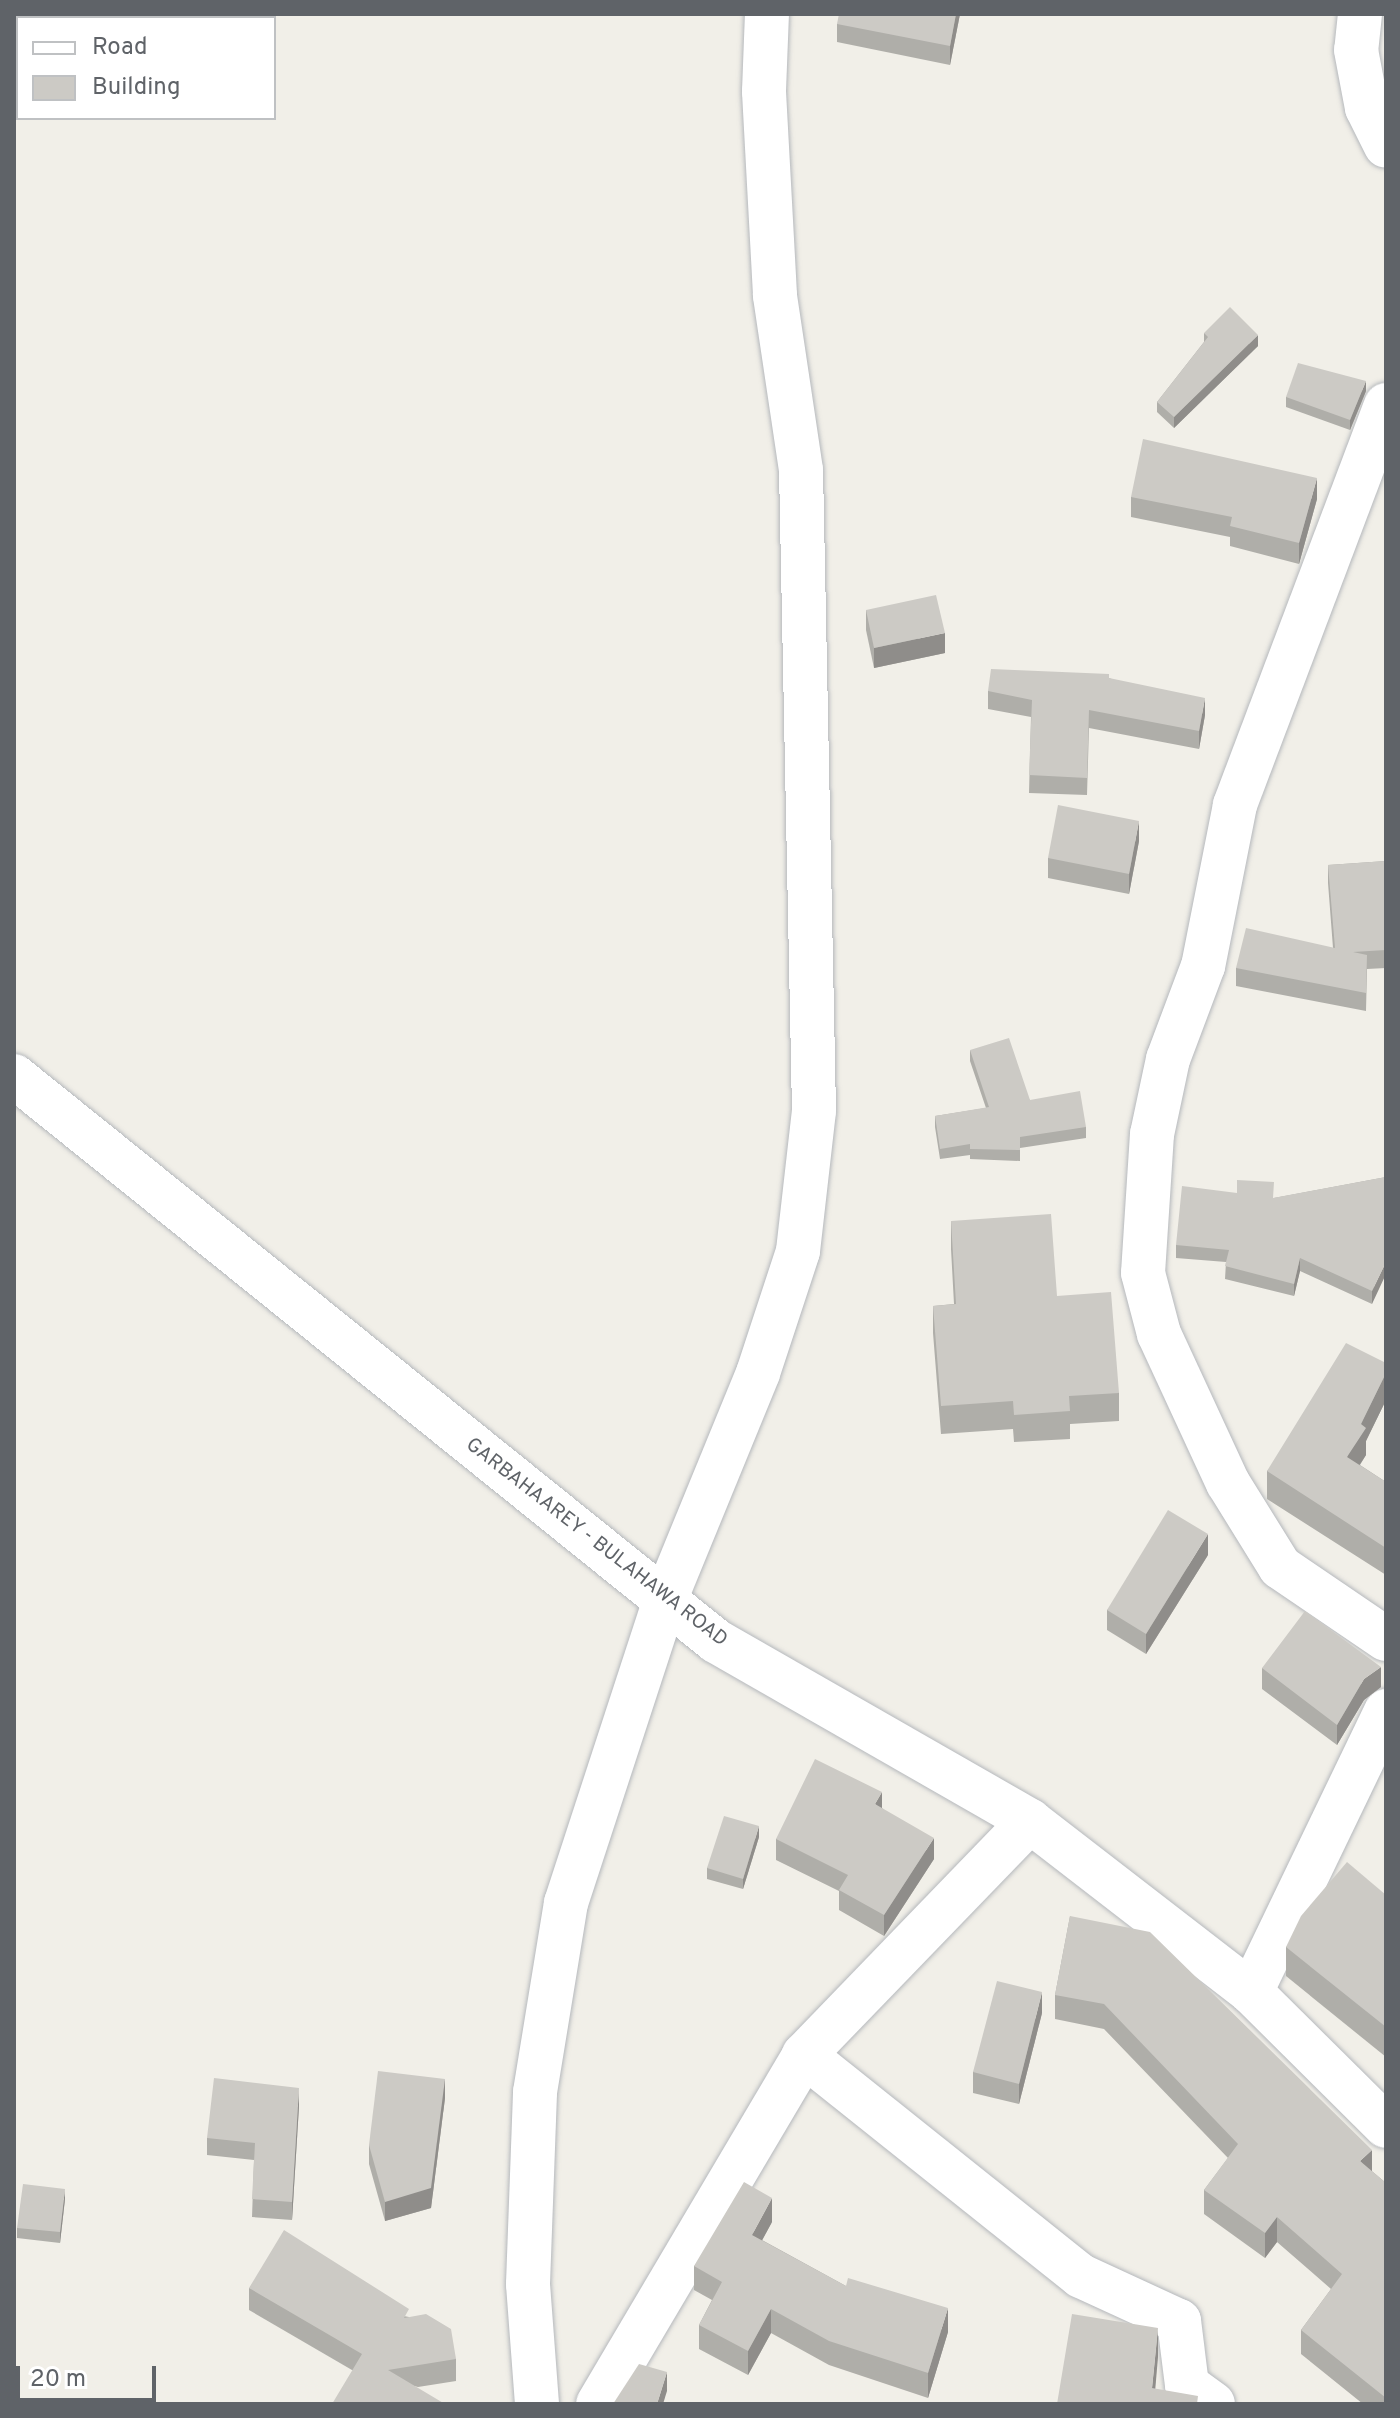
<!DOCTYPE html>
<html>
<head>
<meta charset="utf-8">
<style>
	body { margin:0 }
	#map { position:relative; width:1400px; height:2418px; overflow:hidden; background:#f1efe8; font-family:Overpass,sans-serif }
	div>[style] { position:absolute }
	[style*='--x'] { left:calc(var(--x)*1px); top:calc(var(--y)*1px); width:calc(var(--w)*1px); rotate:calc(var(--a)*1deg) }
	.roads { filter:drop-shadow(0 0 2px #b5b8bc) drop-shadow(0 0 2px #b5b8bc) }
	.street>* { height:44px; margin:-22px; padding:0 22px; transform-origin:22px; border-radius:22px; background:#fff }
	.secondary>* { height:44px; margin:-22px; padding:0 22px; transform-origin:22px; border-radius:22px; background:#fff }
	.wall>* { inset:0; background:#afaea9 }
	.shaded-wall>* { inset:0; background:#8f8d8a }
	.building>* { inset:0; background:#cccac5 }
	span { translate:-50% -50%; white-space:nowrap; text-align:center; line-height:1.15; -webkit-text-stroke:8px #fff; paint-order:stroke }
	.street-label { font-size:20px; color:#5f6368 }
	.frame { position:absolute; inset:0; border:16px solid #5f6368; pointer-events:none }
	.legend { position:absolute; left:16px; top:16px; width:260px; height:104px; box-sizing:border-box; background:#fff; border:2px solid #bfc1c3; margin:0; padding:10px 14px; list-style:none; font-size:24px; color:#5f6368 }
	.legend li { display:flex; align-items:center; gap:16px; height:40px }
	.legend b { width:40px; border:2px solid #bfc1c3 }
	.scale { position:absolute; left:16px; top:2366px; width:140px; height:36px; box-sizing:border-box; border:4px solid #5f6368; border-top:0; padding-left:10px; font-size:24px; line-height:28px; white-space:nowrap; color:#5f6368; -webkit-text-stroke:6px #fff; paint-order:stroke }
</style>
</head>
<body>
<div id="map">
	<div class="roads">
		<div class="street">
			<div style="--x:1360;--y:14;--w:36;--a:96"></div>
			<div style="--x:1356;--y:50;--w:59;--a:79.3"></div>
			<div style="--x:1367;--y:108;--w:42;--a:63.4"></div>
			<div style="--x:1386;--y:405;--w:428;--a:110.7"></div>
			<div style="--x:1235;--y:805;--w:164;--a:101.2"></div>
			<div style="--x:1203;--y:966;--w:99;--a:110.6"></div>
			<div style="--x:1168;--y:1059;--w:77;--a:102"></div>
			<div style="--x:1152;--y:1134;--w:139;--a:93.7"></div>
			<div style="--x:1143;--y:1273;--w:63;--a:75.3"></div>
			<div style="--x:1159;--y:1334;--w:164;--a:65.2"></div>
			<div style="--x:1228;--y:1483;--w:99;--a:58.2"></div>
			<div style="--x:1280;--y:1567;--w:128;--a:34.2"></div>
			<div style="--x:1251;--y:1992;--w:312;--a:-64.3"></div>
			<div style="--x:804;--y:2055;--w:354;--a:38.6"></div>
			<div style="--x:1081;--y:2276;--w:108;--a:24.7"></div>
			<div style="--x:1179;--y:2321;--w:64;--a:82.9"></div>
			<div style="--x:1187;--y:2385;--w:32;--a:36"></div>
			<div style="--x:537;--y:2404;--w:120;--a:-94.3"></div>
			<div style="--x:528;--y:2284;--w:192;--a:-87.9"></div>
			<div style="--x:535;--y:2092;--w:192;--a:-80.7"></div>
			<div style="--x:566;--y:1903;--w:319;--a:-71.9"></div>
			<div style="--x:665;--y:1600;--w:245;--a:-67.7"></div>
			<div style="--x:758;--y:1373;--w:128;--a:-71.8"></div>
			<div style="--x:798;--y:1251;--w:141;--a:-83.5"></div>
			<div style="--x:814;--y:1111;--w:641;--a:-91.16"></div>
			<div style="--x:801;--y:470;--w:177;--a:-98.5"></div>
			<div style="--x:775;--y:295;--w:204;--a:-93.1"></div>
			<div style="--x:764;--y:91;--w:77;--a:-87.8"></div>
			<div style="--x:598;--y:2404;--w:405;--a:-59.4"></div>
			<div style="--x:804;--y:2055;--w:325;--a:-46"></div>
		</div>
		<div class="secondary">
			<div style="--x:14;--y:1076;--w:901;--a:38.83"></div>
			<div style="--x:716;--y:1641;--w:362;--a:29.8"></div>
			<div style="--x:1030;--y:1821;--w:279;--a:37.7"></div>
			<div style="--x:1251;--y:1992;--w:190;--a:44.8"></div>
		</div>
	</div>
	<div class="wall">
		<div style="clip-path:polygon(960px 14px,950px 65px,837px 42px,837px 24px)"></div>
		<div style="clip-path:polygon(1204px 333px,1258px 346px,1174px 428px,1157px 412px,1157px 402px,1204px 342px)"></div>
		<div style="clip-path:polygon(1366px 391px,1350px 430px,1286px 407px,1286px 397px)"></div>
		<div style="clip-path:polygon(1131px 497px,1317px 499px,1299px 564px,1230px 546px,1230px 537px,1131px 517px)"></div>
		<div style="clip-path:polygon(866px 610px,945px 653px,874px 668px,866px 630px)"></div>
		<div style="clip-path:polygon(1109px 678px,1205px 715px,1199px 749px,1089px 728px,1087px 795px,1029px 793px,1031px 717px,988px 709px,988px 691px)"></div>
		<div style="clip-path:polygon(1139px 841px,1129px 894px,1048px 878px,1048px 858px)"></div>
		<div style="clip-path:polygon(1386px 861px,1386px 968px,1367px 969px,1366px 1011px,1236px 986px,1236px 968px,1333px 948px,1328px 883px,1328px 865px)"></div>
		<div style="clip-path:polygon(970px 1050px,1030px 1100px,1086px 1127px,1086px 1138px,1020px 1148px,1020px 1161px,970px 1159px,970px 1155px,940px 1159px,935px 1127px,935px 1116px,986px 1108px,970px 1061px)"></div>
		<div style="clip-path:polygon(1386px 1177px,1372px 1304px,1300px 1271px,1294px 1296px,1225px 1279px,1226px 1262px,1176px 1258px,1176px 1245px,1274px 1198px)"></div>
		<div style="clip-path:polygon(951px 1221px,1057px 1296px,1119px 1393px,1119px 1421px,1070px 1424px,1070px 1439px,1014px 1442px,1013px 1429px,941px 1434px,933px 1333px,933px 1306px,954px 1304px,951px 1249px)"></div>
		<div style="clip-path:polygon(1386px 1363px,1386px 1400px,1366px 1441px,1366px 1455px,1360px 1465px,1386px 1482px,1386px 1575px,1267px 1499px,1267px 1471px)"></div>
		<div style="clip-path:polygon(1208px 1555px,1146px 1654px,1107px 1630px,1107px 1610px)"></div>
		<div style="clip-path:polygon(1262px 1668px,1381px 1687px,1364px 1700px,1337px 1745px,1262px 1689px)"></div>
		<div style="clip-path:polygon(882px 1808px,934px 1859px,884px 1936px,839px 1910px,839px 1891px,776px 1860px,776px 1839px)"></div>
		<div style="clip-path:polygon(759px 1837px,743px 1889px,707px 1879px,707px 1868px)"></div>
		<div style="clip-path:polygon(1386px 1895px,1386px 2057px,1286px 1976px,1286px 1947px)"></div>
		<div style="clip-path:polygon(1070px 1916px,1386px 2183px,1386px 2404px,1363px 2404px,1301px 2354px,1301px 2330px,1331px 2289px,1277px 2242px,1265px 2258px,1204px 2214px,1204px 2190px,1228px 2158px,1104px 2029px,1055px 2019px,1055px 1995px)"></div>
		<div style="clip-path:polygon(1042px 2013px,1019px 2104px,973px 2093px,973px 2072px)"></div>
		<div style="clip-path:polygon(445px 2098px,431px 2208px,385px 2221px,369px 2164px,369px 2145px)"></div>
		<div style="clip-path:polygon(299px 2106px,292px 2220px,252px 2217px,254px 2160px,207px 2155px,207px 2138px)"></div>
		<div style="clip-path:polygon(65px 2199px,60px 2243px,17px 2238px,17px 2228px)"></div>
		<div style="clip-path:polygon(772px 2222px,762px 2240px,846px 2286px,948px 2332px,928px 2398px,829px 2365px,771px 2333px,748px 2375px,699px 2349px,699px 2325px,712px 2300px,694px 2290px,694px 2266px)"></div>
		<div style="clip-path:polygon(249px 2288px,409px 2317px,456px 2359px,456px 2381px,418px 2387px,352px 2370px,249px 2310px)"></div>
	</div>
	<div class="shaded-wall">
		<div style="clip-path:polygon(956px 14px,960px 14px,950px 65px,950px 46px)"></div>
		<div style="clip-path:polygon(1258px 335px,1258px 346px,1174px 428px,1174px 417px)"></div>
		<div style="clip-path:polygon(1366px 381px,1366px 391px,1350px 430px,1350px 420px)"></div>
		<div style="clip-path:polygon(1317px 478px,1317px 499px,1299px 564px,1299px 543px)"></div>
		<div style="clip-path:polygon(945px 633px,945px 653px,874px 668px,874px 648px)"></div>
		<div style="clip-path:polygon(1205px 698px,1205px 715px,1199px 749px,1199px 731px)"></div>
		<div style="clip-path:polygon(1139px 821px,1139px 841px,1129px 894px,1129px 874px)"></div>
		<div style="clip-path:polygon(1300px 1258px,1300px 1271px,1294px 1296px,1294px 1284px)"></div>
		<div style="clip-path:polygon(1386px 1262px,1386px 1274px,1372px 1304px,1372px 1291px)"></div>
		<div style="clip-path:polygon(1386px 1373px,1386px 1400px,1366px 1441px,1366px 1455px,1347px 1484px,1347px 1457px,1361px 1424px)"></div>
		<div style="clip-path:polygon(1208px 1534px,1208px 1555px,1146px 1654px,1146px 1634px)"></div>
		<div style="clip-path:polygon(1381px 1667px,1381px 1687px,1364px 1700px,1337px 1745px,1337px 1725px,1364px 1679px)"></div>
		<div style="clip-path:polygon(882px 1792px,882px 1812px,875px 1804px)"></div>
		<div style="clip-path:polygon(759px 1826px,759px 1837px,743px 1889px,743px 1879px)"></div>
		<div style="clip-path:polygon(934px 1838px,934px 1859px,884px 1936px,884px 1915px)"></div>
		<div style="clip-path:polygon(1042px 1992px,1042px 2013px,1019px 2104px,1019px 2084px)"></div>
		<div style="clip-path:polygon(445px 2079px,445px 2098px,431px 2208px,385px 2221px,385px 2202px)"></div>
		<div style="clip-path:polygon(299px 2088px,299px 2106px,292px 2220px,292px 2202px)"></div>
		<div style="clip-path:polygon(1372px 2150px,1372px 2174px,1360px 2161px)"></div>
		<div style="clip-path:polygon(65px 2189px,65px 2199px,60px 2243px,60px 2232px)"></div>
		<div style="clip-path:polygon(772px 2198px,772px 2222px,752px 2259px,752px 2235px)"></div>
		<div style="clip-path:polygon(1277px 2217px,1277px 2242px,1265px 2258px,1265px 2233px)"></div>
		<div style="clip-path:polygon(948px 2308px,948px 2332px,928px 2398px,928px 2373px)"></div>
		<div style="clip-path:polygon(771px 2309px,771px 2333px,748px 2375px,748px 2351px)"></div>
		<div style="clip-path:polygon(1158px 2328px,1158px 2357px,1154px 2404px,1152px 2388px)"></div>
		<div style="clip-path:polygon(667px 2372px,667px 2391px,663px 2404px,657px 2404px)"></div>
	</div>
	<div class="building">
		<div style="clip-path:polygon(839px 14px,956px 14px,950px 46px,837px 24px)"></div>
		<div style="clip-path:polygon(1230px 307px,1258px 335px,1174px 417px,1157px 402px,1208px 337px,1204px 333px)"></div>
		<div style="clip-path:polygon(1298px 363px,1366px 381px,1350px 420px,1286px 397px)"></div>
		<div style="clip-path:polygon(1143px 439px,1317px 478px,1299px 543px,1230px 526px,1232px 517px,1131px 497px)"></div>
		<div style="clip-path:polygon(936px 595px,945px 633px,874px 648px,866px 610px)"></div>
		<div style="clip-path:polygon(991px 669px,1109px 674px,1109px 678px,1205px 698px,1199px 731px,1089px 710px,1087px 778px,1029px 775px,1032px 700px,988px 691px)"></div>
		<div style="clip-path:polygon(1058px 805px,1139px 821px,1129px 874px,1048px 858px)"></div>
		<div style="clip-path:polygon(1386px 861px,1386px 950px,1353px 952px,1367px 955px,1366px 993px,1236px 968px,1246px 928px,1335px 948px,1328px 865px)"></div>
		<div style="clip-path:polygon(1009px 1038px,1030px 1100px,1080px 1091px,1086px 1127px,1020px 1137px,1020px 1150px,970px 1149px,970px 1144px,940px 1149px,935px 1116px,989px 1107px,970px 1050px)"></div>
		<div style="clip-path:polygon(1386px 1177px,1386px 1262px,1372px 1291px,1300px 1258px,1294px 1284px,1225px 1266px,1229px 1250px,1176px 1245px,1182px 1186px,1237px 1193px,1237px 1180px,1274px 1182px,1273px 1198px)"></div>
		<div style="clip-path:polygon(1051px 1214px,1057px 1296px,1111px 1292px,1119px 1393px,1069px 1396px,1070px 1411px,1014px 1415px,1013px 1401px,941px 1406px,933px 1306px,956px 1304px,951px 1221px)"></div>
		<div style="clip-path:polygon(1346px 1343px,1386px 1363px,1386px 1373px,1361px 1424px,1366px 1428px,1347px 1457px,1386px 1482px,1386px 1548px,1267px 1471px)"></div>
		<div style="clip-path:polygon(1168px 1510px,1208px 1534px,1146px 1634px,1107px 1610px)"></div>
		<div style="clip-path:polygon(1305px 1611px,1381px 1667px,1364px 1679px,1337px 1725px,1262px 1668px)"></div>
		<div style="clip-path:polygon(815px 1759px,882px 1792px,875px 1804px,934px 1838px,884px 1915px,839px 1890px,848px 1875px,776px 1839px)"></div>
		<div style="clip-path:polygon(724px 1816px,759px 1826px,743px 1879px,707px 1868px)"></div>
		<div style="clip-path:polygon(1347px 1862px,1386px 1895px,1386px 2027px,1286px 1947px,1301px 1916px)"></div>
		<div style="clip-path:polygon(1070px 1916px,1150px 1932px,1372px 2150px,1360px 2161px,1386px 2183px,1386px 2398px,1301px 2330px,1342px 2274px,1277px 2217px,1265px 2233px,1204px 2190px,1238px 2144px,1104px 2004px,1055px 1995px)"></div>
		<div style="clip-path:polygon(997px 1981px,1042px 1992px,1019px 2084px,973px 2072px)"></div>
		<div style="clip-path:polygon(378px 2071px,445px 2079px,431px 2188px,385px 2202px,369px 2145px)"></div>
		<div style="clip-path:polygon(214px 2078px,299px 2088px,292px 2202px,252px 2199px,255px 2143px,207px 2138px)"></div>
		<div style="clip-path:polygon(744px 2182px,772px 2198px,752px 2235px,846px 2286px,848px 2278px,948px 2308px,928px 2373px,829px 2341px,771px 2309px,748px 2351px,699px 2325px,722px 2282px,694px 2266px)"></div>
		<div style="clip-path:polygon(23px 2184px,65px 2189px,60px 2232px,17px 2228px)"></div>
		<div style="clip-path:polygon(284px 2230px,409px 2309px,404px 2318px,426px 2314px,451px 2329px,456px 2359px,388px 2370px,445px 2404px,332px 2404px,362px 2354px,249px 2288px)"></div>
		<div style="clip-path:polygon(1072px 2314px,1158px 2328px,1152px 2388px,1198px 2396px,1197px 2404px,1057px 2404px)"></div>
		<div style="clip-path:polygon(639px 2364px,667px 2372px,657px 2404px,613px 2404px)"></div>
	</div>
	<div class="street-label">
		<span style="left:596px;top:1543px;rotate:38deg">GARBAHAAREY - BULAHAWA ROAD</span>
	</div>
	<div class="frame"></div>
	<ul class="legend">
	<li><b style="height:10px;background:#fff"></b>Road</li>
	<li><b style="height:22px;background:#cccac5"></b>Building</li>
	</ul>
	<div class="scale">20 m</div>
</div>
</body>
</html>
